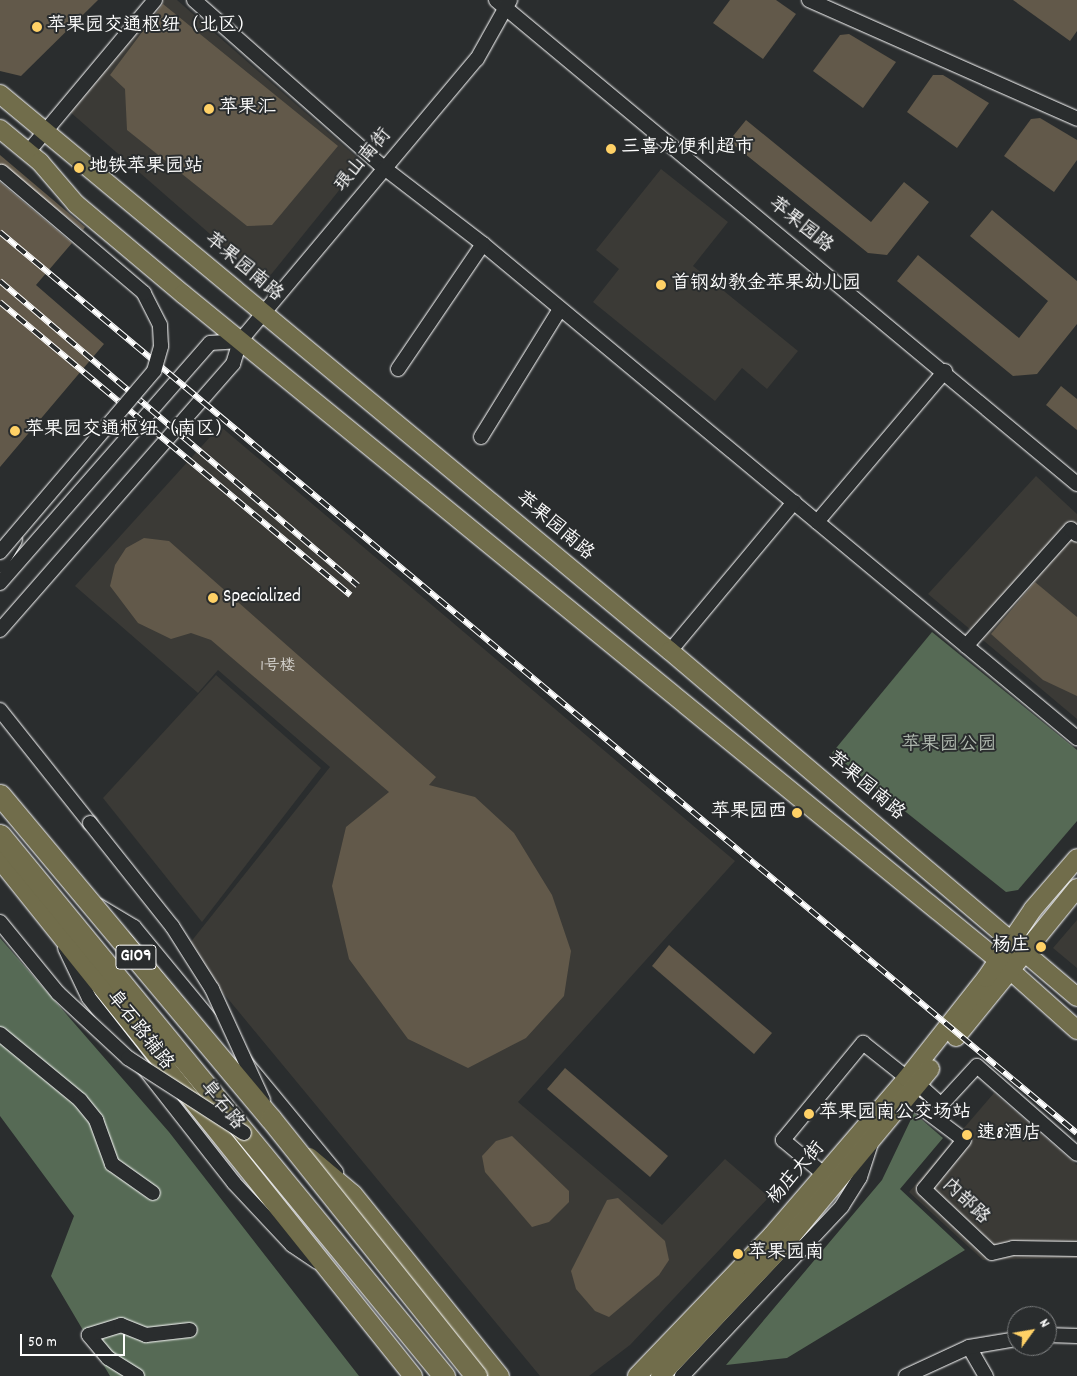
<!DOCTYPE html>
<html>
<head>
<meta charset="utf-8">
<style>
	body { margin:0 }
	#map { position:relative; width:1077px; height:1376px; overflow:hidden; background:#2a2d2e; font-family:Dekko,"LXGW WenKai TC",sans-serif }
	div>[style] { position:absolute }
	[style*='--x'] { left:calc(var(--x)*1px); top:calc(var(--y)*1px); width:calc(var(--w)*1px); rotate:calc(var(--a)*1deg) }
	.built>* { inset:0; background:#3b3a36 }
	.green>* { inset:0; background:#566a55 }
	.building>* { inset:0; background:#62594a }
	.roads { filter:drop-shadow(0 0 1px #fff) drop-shadow(0 0 1px #fff) }
	.minor>* { height:14px; margin:-7px; padding:0 7px; transform-origin:7px; border-radius:7px; background:#2a2d2e }
	.major>* { height:18px; margin:-9px; padding:0 9px; transform-origin:9px; border-radius:9px; background:#716d4b }
	.highway>* { height:21px; margin:-10.5px; padding:0 10.5px; transform-origin:10.5px; border-radius:10.5px; background:#716d4b }
	.rail>* { height:5.5px; margin-top:-2.75px; transform-origin:0; background:repeating-linear-gradient(90deg,#2a2d2e 0 11px,#fff 0 22px); box-sizing:border-box; border-block:1px solid #fff }
	.bridges { filter:drop-shadow(0 0 1px #fff) drop-shadow(0 0 1px #fff) }
	.minor-bridge>* { height:14px; margin:-7px; padding:0 7px; transform-origin:7px; border-radius:7px; background:#2a2d2e }
	.highway-bridge>* { height:21px; margin:-10.5px; padding:0 10.5px; transform-origin:10.5px; border-radius:10.5px; background:#716d4b }
	.dots>* { width:14px; height:14px; translate:-50% -50%; box-sizing:border-box; border:2px solid #2a2d2e; border-radius:50% }
	span { translate:-50% -50%; white-space:nowrap; text-align:center; line-height:1.15; -webkit-text-stroke:4px #2a2d2e; paint-order:stroke }
	.number-label { font-size:16px; color:#d8d6d2 }
	.number-label span { -webkit-text-stroke-width:0 }
	.shield-label span { padding:1px 4px; background:#2a2d2e; border:1px solid; border-radius:4px; -webkit-text-stroke-width:0 }
	.shield-label { font-size:18px; color:#fff; font-weight:700 }
	.poi-label { font-size:19px; color:#fff }
	.left { translate:0 -50%; text-align:left }
	.right { translate:-100% -50%; text-align:right }
	.street-label { font-size:19px; color:#fff }
	.park-label { font-size:19px; color:#b3bcb2 }
	.north { position:absolute; left:1007px; top:1306px; width:50px; height:50px; box-sizing:border-box; background:#2a2d2e; border:1px solid #7f8182; border-radius:50%; rotate:58deg; font-size:14px; font-weight:700; line-height:20px; text-align:center; color:#fff }
	.north::after { content:''; display:block; margin:auto; width:18px; height:22px; background:#ffd166; clip-path:polygon(50% 0,100% 100%,50% 72%,0 100%) }
	.scale { position:absolute; left:20px; top:1334px; width:105px; height:22px; box-sizing:border-box; border:2px solid #fff; border-top:0; padding-left:6px; font-size:15px; line-height:18px; white-space:nowrap; color:#fff; -webkit-text-stroke:4px #2a2d2e; paint-order:stroke }
</style>
</head>
<body>
<div id="map">
	<div class="built">
		<div style="clip-path:polygon(161px 0,177px 0,362px 162px,265px 282px,69px 111px)"></div>
		<div style="clip-path:polygon(661px 169px,728px 222px,693px 266px,798px 351px,767px 389px,742px 368px,715px 401px,593px 302px,619px 269px,596px 250px)"></div>
		<div style="clip-path:polygon(220px 426px,735px 861px,518px 1102px,662px 1225px,725px 1159px,769px 1197px,630px 1345px,589px 1376px,540px 1376px,186px 948px,330px 767px,218px 670px,198px 693px,75px 586px)"></div>
		<div style="clip-path:polygon(1036px 476px,1077px 514px,1077px 719px,928px 594px)"></div>
		<div style="clip-path:polygon(216px 675px,321px 768px,202px 922px,103px 798px)"></div>
		<div style="clip-path:polygon(1077px 920px,1077px 968px,1053px 948px)"></div>
		<div style="clip-path:polygon(994px 1093px,1077px 1165px,1077px 1258px,983px 1260px,909px 1192px)"></div>
	</div>
	<div class="green">
		<div style="clip-path:polygon(932px 632px,1077px 750px,1077px 821px,1018px 890px,1006px 892px,832px 753px)"></div>
		<div style="clip-path:polygon(0 938px,169px 1132px,359px 1376px,110px 1376px,51px 1276px,74px 1216px,0 1116px)"></div>
		<div style="clip-path:polygon(914px 1113px,943px 1138px,900px 1189px,965px 1250px,787px 1358px,726px 1365px,882px 1180px)"></div>
	</div>
	<div class="building">
		<div style="clip-path:polygon(0 0,98px 0,21px 76px,0 71px)"></div>
		<div style="clip-path:polygon(730px 0,776px 0,796px 14px,763px 59px,713px 23px)"></div>
		<div style="clip-path:polygon(1013px 0,1077px 0,1077px 31px,1070px 41px)"></div>
		<div style="clip-path:polygon(163px 4px,338px 146px,272px 225px,247px 226px,127px 130px,125px 89px,110px 75px)"></div>
		<div style="clip-path:polygon(849px 34px,896px 62px,863px 108px,813px 71px,840px 35px)"></div>
		<div style="clip-path:polygon(933px 75px,943px 75px,989px 103px,957px 148px,907px 112px)"></div>
		<div style="clip-path:polygon(1040px 118px,1077px 140px,1077px 160px,1054px 192px,1004px 156px,1031px 119px)"></div>
		<div style="clip-path:polygon(746px 120px,871px 222px,904px 182px,929px 202px,887px 255px,868px 253px,729px 141px)"></div>
		<div style="clip-path:polygon(0 155px,85px 227px,83px 230px,0 164px)"></div>
		<div style="clip-path:polygon(0 182px,72px 243px,36px 285px,104px 344px,0 467px)"></div>
		<div style="clip-path:polygon(992px 210px,1077px 281px,1077px 324px,1037px 374px,1013px 376px,897px 281px,918px 255px,1019px 338px,1048px 301px,970px 236px)"></div>
		<div style="clip-path:polygon(1061px 386px,1077px 399px,1077px 430px,1046px 405px)"></div>
		<div style="clip-path:polygon(144px 538px,169px 541px,436px 777px,429px 785px,475px 797px,514px 833px,552px 895px,571px 951px,564px 996px,526px 1038px,468px 1068px,408px 1039px,349px 959px,332px 886px,346px 827px,389px 792px,211px 640px,191px 633px,171px 639px,138px 623px,110px 586px,115px 565px,126px 548px)"></div>
		<div style="clip-path:polygon(1035px 582px,1077px 617px,1077px 696px,1043px 680px,991px 634px)"></div>
		<div style="clip-path:polygon(669px 945px,772px 1033px,754px 1054px,652px 966px)"></div>
		<div style="clip-path:polygon(565px 1068px,668px 1156px,650px 1177px,547px 1089px)"></div>
		<div style="clip-path:polygon(512px 1136px,569px 1191px,569px 1202px,549px 1222px,532px 1227px,485px 1172px,482px 1156px,496px 1141px)"></div>
		<div style="clip-path:polygon(618px 1198px,665px 1241px,669px 1260px,659px 1275px,609px 1317px,595px 1311px,576px 1289px,571px 1271px,607px 1200px)"></div>
	</div>
	<div class="roads">
		<div class="minor">
			<div style="--x:194;--y:0;--w:252;--a:41.5"></div>
			<div style="--x:383;--y:167;--w:126;--a:37.6"></div>
			<div style="--x:483;--y:244;--w:773;--a:39.75"></div>
			<div style="--x:496;--y:0;--w:756;--a:39.8"></div>
			<div style="--x:809;--y:0;--w:293;--a:23.9"></div>
			<div style="--x:28;--y:152;--w:198;--a:-50.1"></div>
			<div style="--x:398;--y:369;--w:151;--a:-55.8"></div>
			<div style="--x:481;--y:437;--w:150;--a:-58.3"></div>
			<div style="--x:817;--y:522;--w:198;--a:-49.7"></div>
			<div style="--x:0;--y:565;--w:29;--a:-59"></div>
			<div style="--x:0;--y:583;--w:319;--a:-48.8"></div>
			<div style="--x:210;--y:343;--w:30;--a:-4"></div>
			<div style="--x:0;--y:630;--w:354;--a:-48.8"></div>
			<div style="--x:233;--y:364;--w:24;--a:-73"></div>
			<div style="--x:240;--y:341;--w:368;--a:-50"></div>
			<div style="--x:477;--y:59;--w:68;--a:-60.8"></div>
			<div style="--x:966;--y:646;--w:157;--a:-48.1"></div>
			<div style="--x:1071;--y:529;--w:8;--a:45"></div>
			<div style="--x:670;--y:651;--w:194;--a:-50.2"></div>
			<div style="--x:0;--y:710;--w:144;--a:51.5"></div>
			<div style="--x:99;--y:906;--w:41;--a:31"></div>
			<div style="--x:134;--y:927;--w:318;--a:50.5"></div>
			<div style="--x:65;--y:948;--w:55;--a:64.4"></div>
			<div style="--x:89;--y:998;--w:235;--a:51.9"></div>
			<div style="--x:234;--y:1183;--w:85;--a:46.9"></div>
			<div style="--x:292;--y:1245;--w:30;--a:34"></div>
			<div style="--x:0;--y:1034;--w:104;--a:39.5"></div>
			<div style="--x:80;--y:1100;--w:26;--a:51"></div>
			<div style="--x:96;--y:1120;--w:47;--a:70"></div>
			<div style="--x:112;--y:1164;--w:50;--a:35.3"></div>
			<div style="--x:918;--y:1084;--w:31;--a:42"></div>
			<div style="--x:941;--y:1105;--w:53;--a:-47.3"></div>
			<div style="--x:977;--y:1066;--w:133;--a:41.3"></div>
			<div style="--x:907;--y:1097;--w:71;--a:37"></div>
			<div style="--x:964;--y:1140;--w:63;--a:129.2"></div>
			<div style="--x:924;--y:1189;--w:93;--a:43.3"></div>
			<div style="--x:992;--y:1253;--w:22;--a:-13"></div>
			<div style="--x:1013;--y:1248;--w:64;--a:0.9"></div>
			<div style="--x:832;--y:1181;--w:64;--a:-140.1"></div>
			<div style="--x:783;--y:1140;--w:126;--a:-50.5"></div>
			<div style="--x:863;--y:1043;--w:56;--a:38.5"></div>
			<div style="--x:1047;--y:1335;--w:30;--a:2"></div>
			<div style="--x:969;--y:1347;--w:34;--a:60"></div>
			<div style="--x:137;--y:1376;--w:34;--a:-148"></div>
			<div style="--x:108;--y:1358;--w:30;--a:-130"></div>
			<div style="--x:89;--y:1335;--w:34;--a:-17"></div>
			<div style="--x:121;--y:1325;--w:27;--a:22"></div>
			<div style="--x:146;--y:1335;--w:44;--a:-6.5"></div>
			<div style="--x:682;--y:1376;--w:233;--a:-46.7"></div>
			<div style="--x:842;--y:1206;--w:34;--a:-58"></div>
			<div style="--x:860;--y:1177;--w:35;--a:-72"></div>
			<div style="--x:906;--y:1376;--w:69;--a:-24.7"></div>
			<div style="--x:969;--y:1347;--w:49;--a:-9.5"></div>
		</div>
		<div class="major">
			<div style="--x:0;--y:94;--w:871;--a:39.74"></div>
			<div style="--x:670;--y:651;--w:534;--a:40.37"></div>
			<div style="--x:0;--y:129;--w:52;--a:39.5"></div>
			<div style="--x:40;--y:162;--w:55;--a:49.4"></div>
			<div style="--x:76;--y:204;--w:140;--a:40.1"></div>
			<div style="--x:183;--y:294;--w:1068;--a:39.26"></div>
			<div style="--x:1010;--y:970;--w:90;--a:41.8"></div>
			<div style="--x:0;--y:860;--w:661;--a:51.33"></div>
			<div style="--x:956;--y:1037;--w:192;--a:-50.9"></div>
			<div style="--x:309;--y:1157;--w:57;--a:40.1"></div>
			<div style="--x:353;--y:1194;--w:234;--a:51.1"></div>
			<div style="--x:637;--y:1376;--w:195;--a:-46.2"></div>
			<div style="--x:772;--y:1235;--w:207;--a:-49.3"></div>
			<div style="--x:907;--y:1078;--w:127;--a:-51.7"></div>
			<div style="--x:986;--y:978;--w:83;--a:-55.7"></div>
			<div style="--x:1033;--y:909;--w:67;--a:-49.2"></div>
			<div style="--x:660;--y:1376;--w:180;--a:-46.6"></div>
			<div style="--x:784;--y:1245;--w:229;--a:-50.3"></div>
		</div>
		<div class="highway">
			<div style="--x:0;--y:835;--w:700;--a:50.62"></div>
		</div>
	</div>
	<div class="rail">
		<div style="--x:0;--y:232;--w:1404;--a:39.92"></div>
		<div style="--x:0;--y:281;--w:470;--a:40.4"></div>
		<div style="--x:0;--y:302;--w:457;--a:39.9"></div>
	</div>
	<div class="bridges">
		<div class="minor-bridge">
			<div style="--x:0;--y:552;--w:238;--a:-49.6"></div>
			<div style="--x:154;--y:371;--w:26;--a:-74"></div>
			<div style="--x:161;--y:346;--w:21;--a:-93"></div>
			<div style="--x:160;--y:325;--w:36;--a:-117"></div>
			<div style="--x:144;--y:293;--w:187;--a:-139.6"></div>
			<div style="--x:90;--y:823;--w:132;--a:51.5"></div>
			<div style="--x:172;--y:926;--w:75;--a:57.6"></div>
			<div style="--x:212;--y:989;--w:122;--a:65.3"></div>
			<div style="--x:0;--y:922;--w:92;--a:50.8"></div>
			<div style="--x:58;--y:993;--w:96;--a:42.9"></div>
			<div style="--x:128;--y:1058;--w:138;--a:32.9"></div>
		</div>
		<div class="highway-bridge">
			<div style="--x:0;--y:795;--w:422;--a:50.1"></div>
			<div style="--x:271;--y:1119;--w:329;--a:51.4"></div>
		</div>
	</div>
	<div class="dots">
		<div style="left:37px;top:27px;background:#ffd166"></div>
		<div style="left:209px;top:109px;background:#ffd166"></div>
		<div style="left:611px;top:149px;background:#ffd166"></div>
		<div style="left:79px;top:168px;background:#ffd166"></div>
		<div style="left:661px;top:285px;background:#ffd166"></div>
		<div style="left:15px;top:431px;background:#ffd166"></div>
		<div style="left:213px;top:598px;background:#ffd166"></div>
		<div style="left:797px;top:813px;background:#ffd166"></div>
		<div style="left:1041px;top:947px;background:#ffd166"></div>
		<div style="left:809px;top:1114px;background:#ffd166"></div>
		<div style="left:967px;top:1135px;background:#ffd166"></div>
		<div style="left:738px;top:1254px;background:#ffd166"></div>
	</div>
	<div class="number-label">
		<span style="left:278px;top:667px">1号楼</span>
	</div>
	<div class="shield-label">
		<span style="left:136px;top:957px">G109</span>
	</div>
	<div class="poi-label">
		<span class="left" style="left:47px;top:27px">苹果园交通枢纽（北区）</span>
		<span class="left" style="left:219px;top:109px">苹果汇</span>
		<span class="left" style="left:621px;top:149px">三喜龙便利超市</span>
		<span class="left" style="left:89px;top:168px">地铁苹果园站</span>
		<span class="left" style="left:671px;top:285px">首钢幼教金苹果幼儿园</span>
		<span class="left" style="left:25px;top:431px">苹果园交通枢纽（南区）</span>
		<span class="left" style="left:223px;top:598px">Specialized</span>
		<span class="right" style="left:787px;top:813px">苹果园西</span>
		<span class="right" style="left:1030px;top:947px">杨庄</span>
		<span class="left" style="left:819px;top:1114px">苹果园南公交场站</span>
		<span class="left" style="left:977px;top:1135px">速8酒店</span>
		<span class="left" style="left:748px;top:1254px">苹果园南</span>
	</div>
	<div class="street-label">
		<span style="left:364px;top:161px;rotate:-50deg">琅山南街</span>
		<span style="left:800px;top:226px;rotate:39deg">苹果园路</span>
		<span style="left:243px;top:268px;rotate:40deg">苹果园南路</span>
		<span style="left:554px;top:527px;rotate:40deg">苹果园南路</span>
		<span style="left:865px;top:787px;rotate:40deg">苹果园南路</span>
		<span style="left:139px;top:1031px;rotate:52deg">阜石路辅路</span>
		<span style="left:221px;top:1106px;rotate:51deg">阜石路</span>
		<span style="left:797px;top:1174px;rotate:-49deg">杨庄大街</span>
		<span style="left:965px;top:1202px;rotate:44deg">内部路</span>
	</div>
	<div class="park-label">
		<span style="left:949px;top:746px">苹果园公园</span>
	</div>
	<div class="north">N</div>
	<div class="scale">50 m</div>
</div>
</body>
</html>
